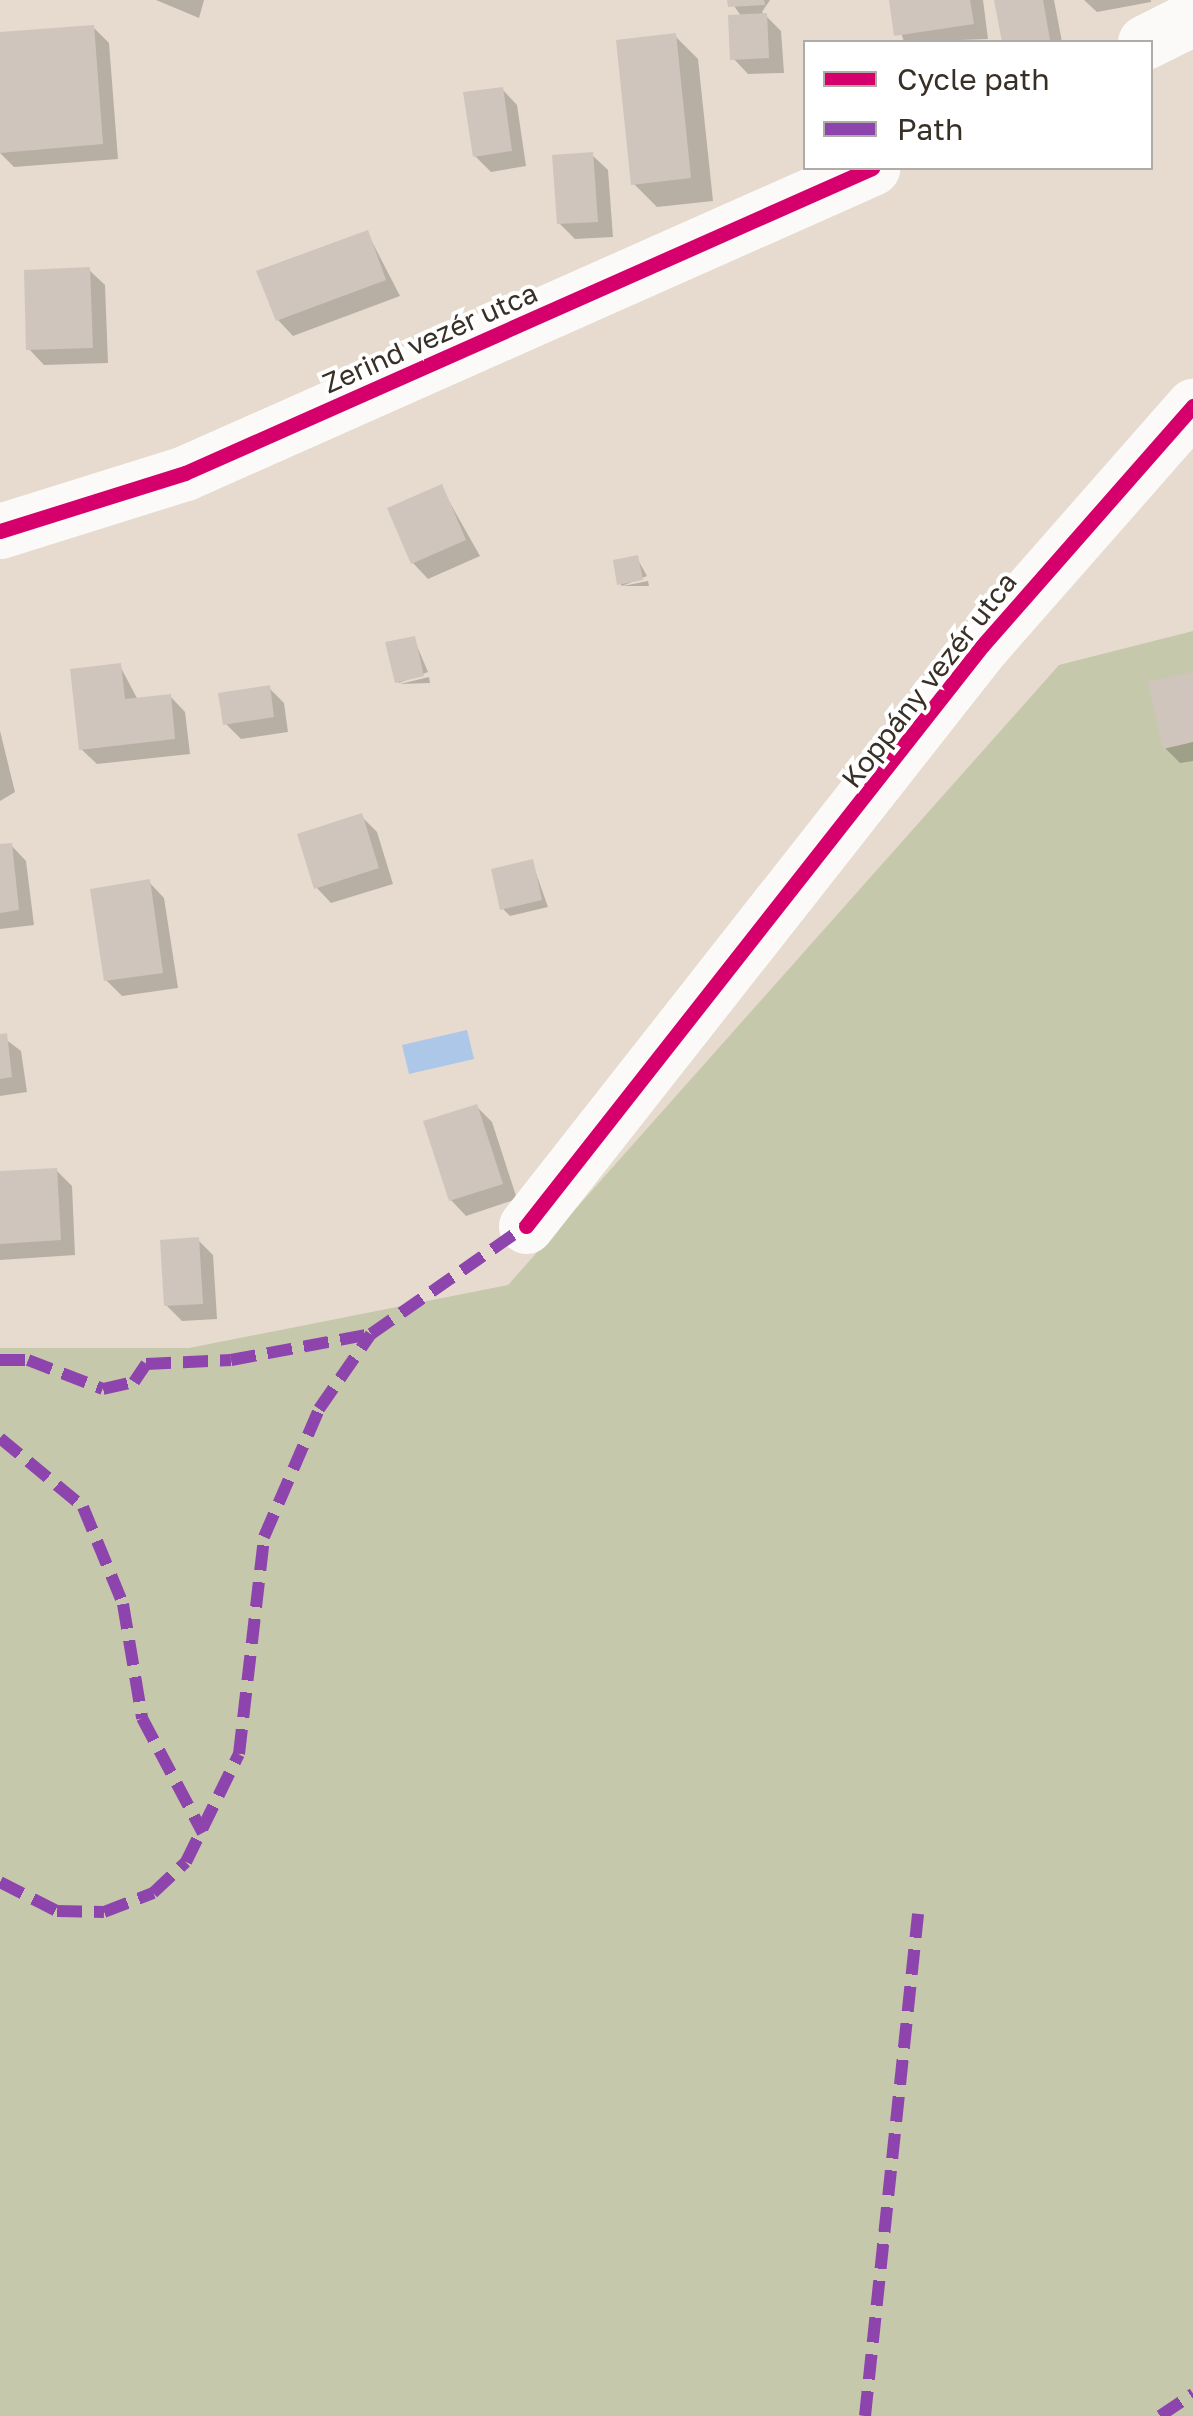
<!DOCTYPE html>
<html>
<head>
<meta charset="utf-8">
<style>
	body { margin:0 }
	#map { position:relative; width:1193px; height:2416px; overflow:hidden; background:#e6dbce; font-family:"Golos Text",sans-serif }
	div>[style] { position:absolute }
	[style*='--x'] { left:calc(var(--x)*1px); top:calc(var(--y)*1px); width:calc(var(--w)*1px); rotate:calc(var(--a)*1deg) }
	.green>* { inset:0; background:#c6c8ab }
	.water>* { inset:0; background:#adc7e9 }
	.shadow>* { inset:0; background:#0003 }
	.building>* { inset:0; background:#cfc5bc }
	.minor>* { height:55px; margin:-27.5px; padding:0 27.5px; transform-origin:27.5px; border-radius:27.5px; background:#fbfaf8 }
	.quiet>* { height:12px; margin-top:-6px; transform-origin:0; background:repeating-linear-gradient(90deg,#8e44ad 0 25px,transparent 0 37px) }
	.cycleway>* { height:15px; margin:-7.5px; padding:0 7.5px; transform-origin:7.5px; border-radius:7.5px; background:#d6006c }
	span { translate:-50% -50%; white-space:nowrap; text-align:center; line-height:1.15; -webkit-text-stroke:8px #fff; paint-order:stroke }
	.street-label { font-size:28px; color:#382f26 }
	.legend { position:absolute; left:803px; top:40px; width:350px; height:130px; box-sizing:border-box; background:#fff; border:2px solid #afaca8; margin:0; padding:12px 18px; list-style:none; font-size:30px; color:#382f26 }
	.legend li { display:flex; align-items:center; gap:20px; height:50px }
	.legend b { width:50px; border:2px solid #afaca8 }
</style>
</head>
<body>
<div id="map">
	<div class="green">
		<div style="clip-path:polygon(1193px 631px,1193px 2416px,0 2416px,0 1348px,189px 1348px,508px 1285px,1059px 665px)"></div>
	</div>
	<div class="water">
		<div style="clip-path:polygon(467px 1030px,474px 1059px,409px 1074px,402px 1045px)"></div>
	</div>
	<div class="shadow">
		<div style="clip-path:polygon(156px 0,204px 0,199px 18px)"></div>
		<div style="clip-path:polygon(730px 0,770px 0,762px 12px,781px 31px,784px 73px,748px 74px,733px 58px,741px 16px)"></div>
		<div style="clip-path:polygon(891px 0,983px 0,988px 39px,904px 42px)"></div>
		<div style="clip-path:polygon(996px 0,1054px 0,1062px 42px,1004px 42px)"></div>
		<div style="clip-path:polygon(1084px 0,1151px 0,1151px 2px,1097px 12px)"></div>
		<div style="clip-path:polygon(93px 27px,109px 43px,118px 159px,14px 167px,0 153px,0 35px)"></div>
		<div style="clip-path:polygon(675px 36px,698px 59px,713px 201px,657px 207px,634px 184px)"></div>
		<div style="clip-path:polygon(502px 89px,517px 105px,526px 166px,491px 172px,475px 156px)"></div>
		<div style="clip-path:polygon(592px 155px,608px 170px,613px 237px,575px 239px,559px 223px)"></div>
		<div style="clip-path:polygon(367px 232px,400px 296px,293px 336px,278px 320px)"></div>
		<div style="clip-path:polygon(89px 270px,105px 285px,108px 363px,44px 365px,29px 349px)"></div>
		<div style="clip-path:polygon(441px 487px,480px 556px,428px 579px,413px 563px)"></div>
		<div style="clip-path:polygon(637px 558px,647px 576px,622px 586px,620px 583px)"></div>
		<div style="clip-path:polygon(648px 581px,649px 586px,623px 586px)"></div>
		<div style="clip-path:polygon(414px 639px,428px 672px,399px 683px,397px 681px)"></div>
		<div style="clip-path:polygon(120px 666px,138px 700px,170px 696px,185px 712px,190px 754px,97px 764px,81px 749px)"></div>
		<div style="clip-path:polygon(1193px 675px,1193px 761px,1180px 763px,1165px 748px)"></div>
		<div style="clip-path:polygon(429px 677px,430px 683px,400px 684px)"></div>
		<div style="clip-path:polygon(269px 688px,284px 703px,288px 732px,241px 739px,226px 724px)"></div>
		<div style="clip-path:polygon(0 731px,15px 792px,0 801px)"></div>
		<div style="clip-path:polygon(361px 816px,377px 832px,393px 884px,331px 903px,316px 887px)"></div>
		<div style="clip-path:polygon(11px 845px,26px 861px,34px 925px,0 929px,0 847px)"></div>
		<div style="clip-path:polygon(532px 862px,548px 907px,510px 916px,503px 909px)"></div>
		<div style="clip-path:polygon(149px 882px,164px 898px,178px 988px,122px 996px,106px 980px)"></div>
		<div style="clip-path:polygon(0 1035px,21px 1051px,27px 1092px,0 1096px)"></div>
		<div style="clip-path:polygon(477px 1107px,492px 1122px,517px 1199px,466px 1216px,451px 1200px)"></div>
		<div style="clip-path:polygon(56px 1170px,72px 1186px,75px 1255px,0 1260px,0 1174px)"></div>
		<div style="clip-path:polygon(198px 1240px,213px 1255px,217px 1319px,182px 1321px,166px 1305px)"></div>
	</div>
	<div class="building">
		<div style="clip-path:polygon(727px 0,764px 0,765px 5px,728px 7px)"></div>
		<div style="clip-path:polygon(889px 0,970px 0,974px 24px,894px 36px)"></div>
		<div style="clip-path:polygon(994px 0,1043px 0,1050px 40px,1002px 42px)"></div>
		<div style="clip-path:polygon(767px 13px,769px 58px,730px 60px,728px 15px)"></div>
		<div style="clip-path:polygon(94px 25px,103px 144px,0 153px,0 32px)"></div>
		<div style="clip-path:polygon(676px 33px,691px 178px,631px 185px,616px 40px)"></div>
		<div style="clip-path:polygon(503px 87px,512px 151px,473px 157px,463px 92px)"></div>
		<div style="clip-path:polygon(593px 152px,598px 222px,557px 224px,552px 155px)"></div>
		<div style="clip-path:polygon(368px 230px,386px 280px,276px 321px,256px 271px)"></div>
		<div style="clip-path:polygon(90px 267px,93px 348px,26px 350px,24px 270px)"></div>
		<div style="clip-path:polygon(442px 484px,466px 540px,411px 564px,387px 508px)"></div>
		<div style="clip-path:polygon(638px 555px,643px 580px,617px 585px,613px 560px)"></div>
		<div style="clip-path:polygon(415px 636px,424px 676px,395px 683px,385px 642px)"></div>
		<div style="clip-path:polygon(121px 663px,125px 699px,171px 694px,175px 739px,79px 750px,70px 669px)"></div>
		<div style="clip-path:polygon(1193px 672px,1193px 742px,1163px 749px,1148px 682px)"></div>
		<div style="clip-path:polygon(270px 685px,274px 717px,223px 725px,218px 693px)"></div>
		<div style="clip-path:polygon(362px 813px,379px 868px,314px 889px,297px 834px)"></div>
		<div style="clip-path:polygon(12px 843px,19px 910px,0 913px,0 844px)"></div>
		<div style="clip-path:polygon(533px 859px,542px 900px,500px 910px,491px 869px)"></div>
		<div style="clip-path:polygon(150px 879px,163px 973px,104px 981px,90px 889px)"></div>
		<div style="clip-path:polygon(7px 1033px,12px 1077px,0 1079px,0 1034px)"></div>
		<div style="clip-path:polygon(477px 1104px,503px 1184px,449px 1201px,423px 1121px)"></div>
		<div style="clip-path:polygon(57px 1168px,61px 1240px,0 1244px,0 1171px)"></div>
		<div style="clip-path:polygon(199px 1237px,203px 1304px,164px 1306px,160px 1240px)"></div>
	</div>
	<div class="minor">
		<div style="--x:1145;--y:42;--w:54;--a:-26.6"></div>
		<div style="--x:0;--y:531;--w:194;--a:-17.4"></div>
		<div style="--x:185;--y:473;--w:752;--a:-23.94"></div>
		<div style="--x:526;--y:1226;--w:738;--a:-51.83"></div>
		<div style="--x:982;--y:646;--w:320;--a:-48.7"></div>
	</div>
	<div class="quiet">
		<div style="--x:0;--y:1360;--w:28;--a:0"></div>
		<div style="--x:28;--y:1360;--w:80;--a:21.1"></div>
		<div style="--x:103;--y:1389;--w:32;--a:-13"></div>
		<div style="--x:134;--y:1382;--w:22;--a:-56"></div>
		<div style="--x:146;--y:1364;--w:85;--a:-2.7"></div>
		<div style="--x:231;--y:1360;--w:142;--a:-10.5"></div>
		<div style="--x:0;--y:1438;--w:108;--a:39.7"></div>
		<div style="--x:83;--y:1507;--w:105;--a:67.6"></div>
		<div style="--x:123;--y:1604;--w:116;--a:80.5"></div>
		<div style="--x:142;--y:1718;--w:130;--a:62.1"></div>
		<div style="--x:0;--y:1882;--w:64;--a:27"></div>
		<div style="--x:57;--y:1911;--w:47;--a:1.2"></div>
		<div style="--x:104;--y:1912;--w:53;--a:-21.2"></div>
		<div style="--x:153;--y:1893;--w:45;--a:-43.2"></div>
		<div style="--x:186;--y:1862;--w:120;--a:-63.9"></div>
		<div style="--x:239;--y:1754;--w:218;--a:-83.4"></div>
		<div style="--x:264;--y:1537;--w:139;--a:-66.7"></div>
		<div style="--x:319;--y:1409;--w:91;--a:-55.3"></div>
		<div style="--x:371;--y:1334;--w:189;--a:-34.9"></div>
		<div style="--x:865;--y:2416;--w:505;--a:-83.97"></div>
		<div style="--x:1160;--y:2416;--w:40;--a:-34"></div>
	</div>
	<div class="cycleway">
		<div style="--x:0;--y:531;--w:194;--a:-17.4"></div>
		<div style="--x:185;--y:473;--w:752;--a:-23.94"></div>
		<div style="--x:526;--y:1226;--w:738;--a:-51.83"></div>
		<div style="--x:982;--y:646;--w:320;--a:-48.7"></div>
	</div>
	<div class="street-label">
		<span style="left:430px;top:338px;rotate:-24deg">Zerind vezér utca</span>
		<span style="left:929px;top:680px;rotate:-52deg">Koppány vezér utca</span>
	</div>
	<ul class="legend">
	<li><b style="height:12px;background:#d6006c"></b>Cycle path</li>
	<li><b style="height:12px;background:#8e44ad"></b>Path</li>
	</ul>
</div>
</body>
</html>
